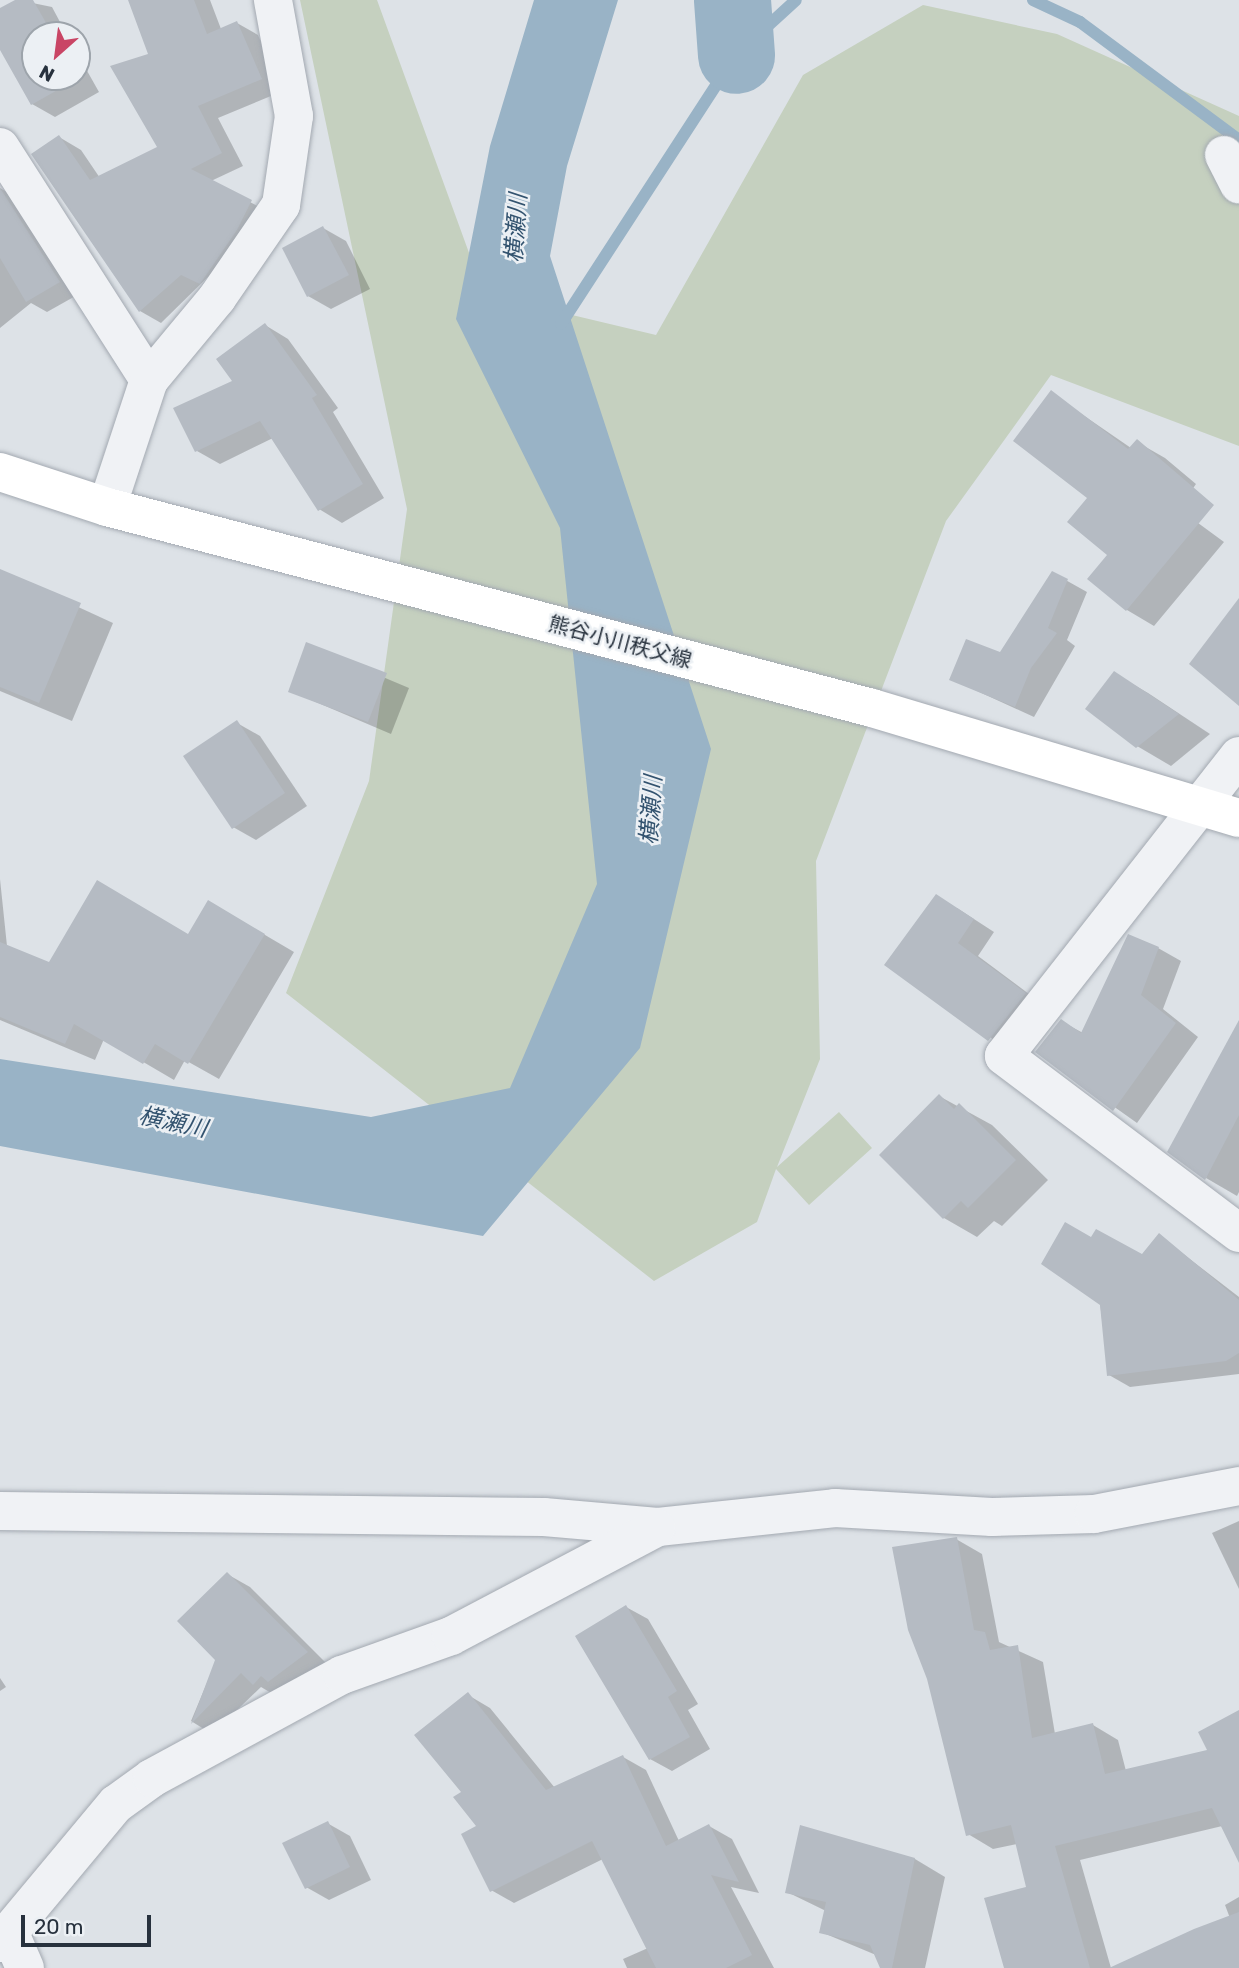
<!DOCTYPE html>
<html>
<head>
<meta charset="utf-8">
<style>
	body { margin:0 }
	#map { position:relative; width:1239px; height:1968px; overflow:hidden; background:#dde2e7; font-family:Rubik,"Noto Sans JP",sans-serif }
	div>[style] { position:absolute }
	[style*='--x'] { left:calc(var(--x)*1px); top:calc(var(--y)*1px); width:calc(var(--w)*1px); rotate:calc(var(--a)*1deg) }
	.green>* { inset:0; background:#c5d0bf }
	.water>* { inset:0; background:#99b3c6 }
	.shadow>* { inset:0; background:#0003 }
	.stream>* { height:12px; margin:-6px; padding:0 6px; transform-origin:6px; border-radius:6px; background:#99b3c6 }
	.river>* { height:77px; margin:-38.5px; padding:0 38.5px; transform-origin:38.5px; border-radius:38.5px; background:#99b3c6 }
	.building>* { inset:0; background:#b5bbc3 }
	.roads { filter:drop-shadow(0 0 2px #a3a9b1) drop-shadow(0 0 2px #a3a9b1) }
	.minor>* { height:38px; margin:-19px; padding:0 19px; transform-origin:19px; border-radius:19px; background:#f0f2f5 }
	.primary>* { height:38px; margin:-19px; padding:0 19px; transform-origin:19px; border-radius:19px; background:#fff }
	span { translate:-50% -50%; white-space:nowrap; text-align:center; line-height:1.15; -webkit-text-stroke:5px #ecf0f4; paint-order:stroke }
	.street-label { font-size:21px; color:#27313d }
	.water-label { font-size:23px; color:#33536f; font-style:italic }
	.north { position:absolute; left:21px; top:21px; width:70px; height:70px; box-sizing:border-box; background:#ecf0f4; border:2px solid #9da4ab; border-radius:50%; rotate:208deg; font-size:19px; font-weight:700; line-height:28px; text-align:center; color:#27313d }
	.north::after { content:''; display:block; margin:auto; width:24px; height:32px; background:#c94565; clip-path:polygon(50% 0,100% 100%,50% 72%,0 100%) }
	.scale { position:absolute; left:21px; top:1915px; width:130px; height:32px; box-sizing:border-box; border:4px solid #27313d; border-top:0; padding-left:9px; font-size:21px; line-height:24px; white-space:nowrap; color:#27313d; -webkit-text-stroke:5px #ecf0f4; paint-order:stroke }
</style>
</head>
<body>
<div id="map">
	<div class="green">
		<div style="clip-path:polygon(300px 0,377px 0,484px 294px,656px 335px,803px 75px,923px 5px,1057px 34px,1239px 116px,1239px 446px,1051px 375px,946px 521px,816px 861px,820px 1059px,777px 1167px,839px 1112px,872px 1148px,809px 1205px,776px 1169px,757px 1222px,654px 1281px,286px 993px,369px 781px,407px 509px)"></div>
	</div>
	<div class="water">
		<div style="clip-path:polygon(534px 0,618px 0,567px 166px,550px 256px,711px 749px,640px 1048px,483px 1236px,0 1146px,0 1059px,371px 1117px,510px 1088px,597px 884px,560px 528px,456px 319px,490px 146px)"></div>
	</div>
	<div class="shadow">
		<div style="clip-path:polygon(18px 0,52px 7px,67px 35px,35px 35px,35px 77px,77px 77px,77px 53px,99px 92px,55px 117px,32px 104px,0 46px,0 10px)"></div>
		<div style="clip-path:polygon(130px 0,210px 0,221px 29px,237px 23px,258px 35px,283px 91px,218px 118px,243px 166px,211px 181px,272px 214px,161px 323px,140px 311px,59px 137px,81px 150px,100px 178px,160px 148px,151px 55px)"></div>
		<div style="clip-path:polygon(0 188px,19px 199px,79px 294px,47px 312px,31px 303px,0 328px)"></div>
		<div style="clip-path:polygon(323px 228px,346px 241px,370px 289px,331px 309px,308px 296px)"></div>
		<div style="clip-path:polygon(265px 325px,288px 339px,338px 408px,333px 412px,384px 498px,342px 523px,319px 509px,273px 438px,220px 464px,197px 451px)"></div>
		<div style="clip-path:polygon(1051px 393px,1131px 448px,1137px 442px,1165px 458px,1196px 484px,1179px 509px,1224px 542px,1154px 626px,1127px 610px)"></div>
		<div style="clip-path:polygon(0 571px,113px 623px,72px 721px,0 691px)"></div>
		<div style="clip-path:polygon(1053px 573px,1087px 592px,1067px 640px,1075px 646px,1034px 717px,951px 679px,1000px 654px)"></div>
		<div style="clip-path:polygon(307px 645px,409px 688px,391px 734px,290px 691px)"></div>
		<div style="clip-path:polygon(1115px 674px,1148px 693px,1210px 734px,1171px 766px,1137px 746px)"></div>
		<div style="clip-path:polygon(237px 723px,260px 736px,307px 806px,256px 840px,233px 827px)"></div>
		<div style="clip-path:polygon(0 879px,7px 946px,50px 964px,189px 936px,238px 919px,294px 952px,219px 1079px,185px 1060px,174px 1080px,104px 1039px,95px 1060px,0 1020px)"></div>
		<div style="clip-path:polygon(957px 908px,994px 932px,978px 956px,1045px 1006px,1010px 1051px,887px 965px)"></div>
		<div style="clip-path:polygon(1158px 948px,1181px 961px,1163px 1009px,1198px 1037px,1137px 1123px,1037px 1052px,1061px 1021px,1083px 1033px)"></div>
		<div style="clip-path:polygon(1239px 1024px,1239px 1192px,1237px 1196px,1206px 1178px)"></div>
		<div style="clip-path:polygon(939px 1096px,992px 1125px,1048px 1180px,1002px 1226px,994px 1221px,977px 1237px,944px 1218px)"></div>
		<div style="clip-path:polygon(1160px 1236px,1239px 1297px,1239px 1374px,1130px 1387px,1109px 1375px,1092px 1239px,1143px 1256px)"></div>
		<div style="clip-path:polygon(1239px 1521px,1239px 1589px,1212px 1533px)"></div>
		<div style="clip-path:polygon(956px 1539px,982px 1554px,999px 1642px,1043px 1662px,1055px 1734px,1093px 1725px,1118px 1740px,1126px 1771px,1210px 1751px,1239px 1712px,1239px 1822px,1080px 1860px,1111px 1968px,1006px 1968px,1028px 1888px,1017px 1844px,993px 1849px,968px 1834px)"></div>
		<div style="clip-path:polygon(227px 1574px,250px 1587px,329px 1666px,278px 1697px,261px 1687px,212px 1734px,191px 1721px,217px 1659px)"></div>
		<div style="clip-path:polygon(626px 1607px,648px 1619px,698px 1704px,688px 1710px,710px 1749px,672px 1771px,650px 1759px)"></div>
		<div style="clip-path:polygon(0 1678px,6px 1687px,0 1691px)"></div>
		<div style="clip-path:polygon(468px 1695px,490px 1708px,555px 1788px,623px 1757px,646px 1770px,679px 1841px,709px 1826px,732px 1839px,759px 1893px,731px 1887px,774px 1968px,627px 1968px,623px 1959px,648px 1948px,603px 1859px,514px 1903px,491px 1890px,479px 1827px,463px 1792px)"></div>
		<div style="clip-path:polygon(327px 1823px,350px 1836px,371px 1880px,329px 1900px,306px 1887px)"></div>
		<div style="clip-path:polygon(801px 1828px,915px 1859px,945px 1877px,925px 1968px,882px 1968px,876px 1955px,821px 1932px,826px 1911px,787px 1892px)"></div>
		<div style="clip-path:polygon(1239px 1897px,1239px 1968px,1183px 1968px,1239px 1942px,1225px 1905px)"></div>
	</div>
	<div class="stream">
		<div style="--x:1033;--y:0;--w:52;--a:25.1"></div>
		<div style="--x:1080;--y:22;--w:198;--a:36.6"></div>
		<div style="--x:561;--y:324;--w:321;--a:-57"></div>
		<div style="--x:736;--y:55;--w:81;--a:-42.5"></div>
	</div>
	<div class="river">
		<div style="--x:732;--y:0;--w:55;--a:85.8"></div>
	</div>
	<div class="building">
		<div style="clip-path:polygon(15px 0,33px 0,53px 35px,35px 35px,35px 77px,77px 79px,31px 105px,0 50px,0 8px)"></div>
		<div style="clip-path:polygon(128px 0,194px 0,207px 34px,237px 21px,262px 79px,198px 106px,222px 153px,191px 169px,252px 200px,237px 230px,200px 284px,181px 275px,139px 312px,31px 154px,59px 135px,90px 180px,157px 147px,110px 66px,148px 54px)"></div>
		<div style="clip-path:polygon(0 188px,60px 282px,26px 302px,0 258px)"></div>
		<div style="clip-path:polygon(323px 226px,349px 275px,307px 297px,282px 248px)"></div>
		<div style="clip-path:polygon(265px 323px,317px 395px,312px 398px,363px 484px,318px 511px,260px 421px,195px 452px,173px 408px,232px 381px,216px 359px)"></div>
		<div style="clip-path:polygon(1051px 390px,1128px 449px,1137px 439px,1214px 505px,1126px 611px,1087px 579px,1107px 555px,1067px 522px,1087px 498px,1013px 441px)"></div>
		<div style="clip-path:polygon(0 569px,81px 603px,39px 703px,0 687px)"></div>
		<div style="clip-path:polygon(1052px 571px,1068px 579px,1048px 628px,1057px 633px,1031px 668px,1015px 707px,949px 680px,966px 639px,1000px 652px)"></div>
		<div style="clip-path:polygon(1239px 598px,1239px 706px,1189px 664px)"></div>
		<div style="clip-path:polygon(306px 642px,387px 673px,368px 722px,288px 692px)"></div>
		<div style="clip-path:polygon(1114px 671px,1179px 714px,1136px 748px,1085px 709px)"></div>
		<div style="clip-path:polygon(237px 720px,285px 793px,232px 829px,183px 756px)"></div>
		<div style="clip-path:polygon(97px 880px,188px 934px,208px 900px,265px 934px,188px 1064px,155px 1044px,143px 1064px,74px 1024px,65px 1044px,0 1017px,0 942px,49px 962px)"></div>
		<div style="clip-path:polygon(936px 894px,974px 919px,958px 943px,1026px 993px,988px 1041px,884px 965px)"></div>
		<div style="clip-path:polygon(1128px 934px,1159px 947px,1141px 995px,1176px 1023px,1113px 1111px,1035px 1052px,1061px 1019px,1081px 1033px)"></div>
		<div style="clip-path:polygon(1239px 1020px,1239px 1115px,1205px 1180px,1167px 1152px)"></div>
		<div style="clip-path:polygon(939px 1094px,954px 1109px,959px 1103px,1016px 1160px,968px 1208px,961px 1201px,943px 1219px,879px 1155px)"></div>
		<div style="clip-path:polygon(1065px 1222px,1091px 1237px,1096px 1229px,1142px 1254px,1159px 1233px,1239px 1300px,1239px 1353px,1226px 1361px,1107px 1376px,1100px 1305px,1041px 1264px)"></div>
		<div style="clip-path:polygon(957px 1537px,974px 1630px,985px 1632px,990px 1650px,1018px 1645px,1032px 1738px,1093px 1723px,1105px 1774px,1207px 1750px,1198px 1732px,1239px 1710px,1239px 1863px,1212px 1808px,1055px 1846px,1090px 1968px,1004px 1968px,984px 1898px,1026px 1887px,1011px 1825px,966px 1836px,927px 1679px,908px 1630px,892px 1547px)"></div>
		<div style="clip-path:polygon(227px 1572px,308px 1652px,268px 1682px,261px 1676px,253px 1685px,241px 1673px,191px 1724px,215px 1660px,177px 1621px)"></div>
		<div style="clip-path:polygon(626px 1605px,677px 1691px,668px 1697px,690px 1737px,649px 1760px,575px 1636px)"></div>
		<div style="clip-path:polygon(468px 1692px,546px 1790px,623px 1755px,666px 1846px,709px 1824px,739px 1882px,711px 1875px,752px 1955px,726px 1968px,656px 1968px,592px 1841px,490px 1892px,461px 1834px,476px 1826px,453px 1797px,461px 1792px,414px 1735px)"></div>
		<div style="clip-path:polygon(328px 1821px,350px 1867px,305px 1889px,282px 1843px)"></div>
		<div style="clip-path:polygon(800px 1825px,915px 1858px,892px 1968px,880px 1968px,870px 1945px,819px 1933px,826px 1902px,785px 1893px)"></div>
		<div style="clip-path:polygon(1239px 1912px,1239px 1968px,1109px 1968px,1194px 1929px)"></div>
	</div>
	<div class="roads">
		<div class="minor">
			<div style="--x:0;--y:147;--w:277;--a:57.4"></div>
			<div style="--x:1224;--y:155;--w:33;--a:63"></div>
			<div style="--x:107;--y:507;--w:134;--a:-71.7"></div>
			<div style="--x:149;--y:380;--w:107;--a:-50.3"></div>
			<div style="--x:217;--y:298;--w:113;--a:-55.5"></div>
			<div style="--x:281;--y:205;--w:90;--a:-81.7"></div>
			<div style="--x:294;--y:116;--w:118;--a:-100.3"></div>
			<div style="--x:1239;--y:756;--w:381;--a:128.1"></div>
			<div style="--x:1004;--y:1056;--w:294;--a:37"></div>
			<div style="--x:0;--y:1511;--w:544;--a:0.63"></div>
			<div style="--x:544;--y:1517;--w:114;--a:5"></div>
			<div style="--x:658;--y:1527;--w:178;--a:-6.1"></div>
			<div style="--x:835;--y:1508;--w:157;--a:3.3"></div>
			<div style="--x:992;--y:1517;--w:102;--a:-1.7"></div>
			<div style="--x:1094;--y:1514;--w:148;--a:-10.9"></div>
			<div style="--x:9;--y:1931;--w:40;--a:66.6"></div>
			<div style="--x:0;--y:1943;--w:181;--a:-50.2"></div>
			<div style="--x:116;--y:1804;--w:44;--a:-35.8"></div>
			<div style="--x:152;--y:1778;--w:216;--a:-28.5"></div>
			<div style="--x:342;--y:1675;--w:116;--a:-19.7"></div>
			<div style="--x:451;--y:1636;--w:232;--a:-27.8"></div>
		</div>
		<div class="primary">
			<div style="--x:0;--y:472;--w:113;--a:18.1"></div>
			<div style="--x:107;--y:507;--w:791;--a:14.72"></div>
			<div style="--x:872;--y:708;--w:383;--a:16.7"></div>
		</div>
	</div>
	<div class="street-label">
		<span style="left:620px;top:642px;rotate:15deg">熊谷小川秩父線</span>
	</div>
	<div class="water-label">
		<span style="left:516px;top:228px;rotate:-86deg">横瀬川</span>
		<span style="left:651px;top:810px;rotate:-86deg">横瀬川</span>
		<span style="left:173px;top:1122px;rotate:12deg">横瀬川</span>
	</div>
	<div class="north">N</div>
	<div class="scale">20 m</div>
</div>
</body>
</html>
